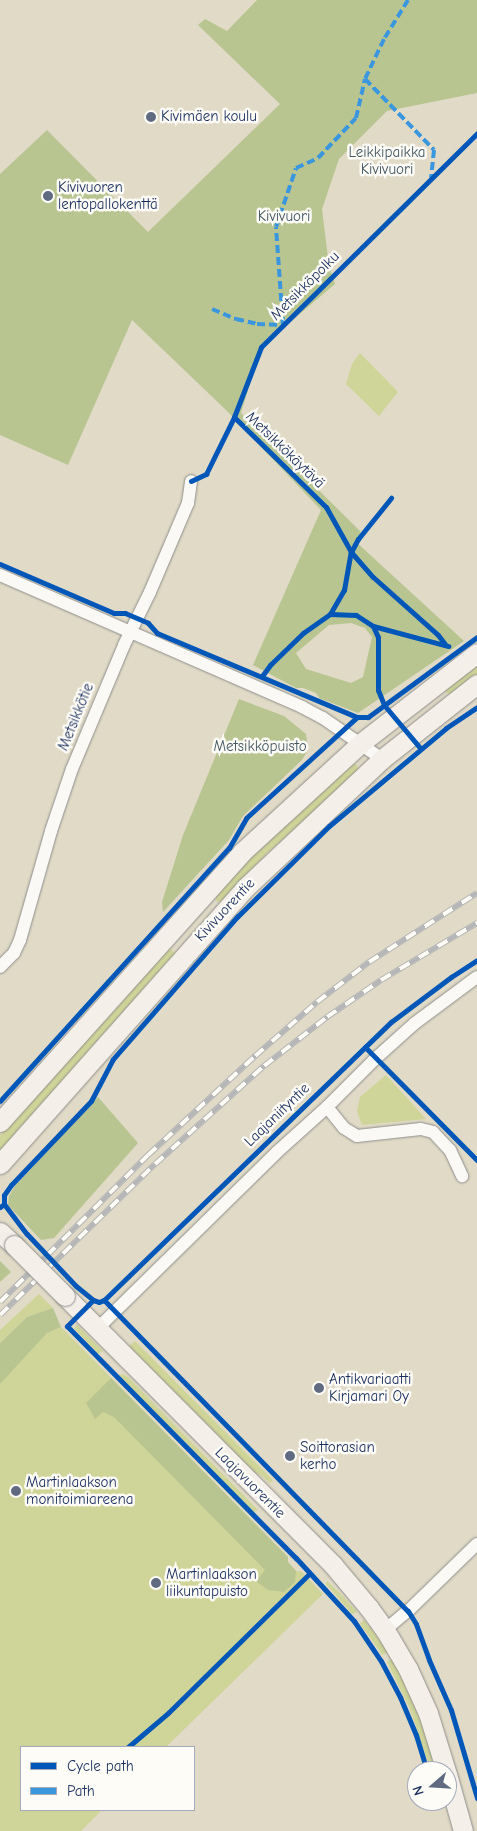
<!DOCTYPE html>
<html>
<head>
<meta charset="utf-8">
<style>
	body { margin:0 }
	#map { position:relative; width:477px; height:1831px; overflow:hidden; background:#e0dac6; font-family:"Comic Neue",sans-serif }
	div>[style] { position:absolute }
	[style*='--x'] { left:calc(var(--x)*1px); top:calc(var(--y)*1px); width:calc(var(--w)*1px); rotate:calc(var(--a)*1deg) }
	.green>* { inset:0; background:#cfd598 }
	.forest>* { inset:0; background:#b8c591 }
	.roads { filter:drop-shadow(0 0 1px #8e8e8c) drop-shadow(0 0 1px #8e8e8c) }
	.street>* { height:12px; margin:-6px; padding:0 6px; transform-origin:6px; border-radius:6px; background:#faf9f6 }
	.secondary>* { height:19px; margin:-9.5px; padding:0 9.5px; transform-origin:9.5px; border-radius:9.5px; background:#f4f0e9 }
	.rail>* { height:5.5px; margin-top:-2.75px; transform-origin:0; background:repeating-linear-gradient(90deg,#fdfcf7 0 11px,#b5b6b8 0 22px); box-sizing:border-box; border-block:1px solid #b5b6b8 }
	.bridges { filter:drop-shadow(0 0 1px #8e8e8c) drop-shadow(0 0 1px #8e8e8c) }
	.secondary-bridge>* { height:19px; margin:-9.5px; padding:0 9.5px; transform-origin:9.5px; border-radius:9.5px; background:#f4f0e9 }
	.quiet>* { height:4px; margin-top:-2px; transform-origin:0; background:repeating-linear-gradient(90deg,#3a97de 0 8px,transparent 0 12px) }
	.cycleway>* { height:5px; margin:-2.5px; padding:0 2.5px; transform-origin:2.5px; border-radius:2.5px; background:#0057b8 }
	.dots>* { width:14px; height:14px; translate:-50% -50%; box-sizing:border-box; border:2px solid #fdfcf7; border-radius:50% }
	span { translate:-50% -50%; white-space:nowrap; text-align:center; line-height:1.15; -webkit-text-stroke:5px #fdfcf7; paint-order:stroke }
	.poi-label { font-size:15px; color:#1b2f5e }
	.left { translate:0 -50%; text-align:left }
	.park-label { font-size:15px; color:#445863 }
	.street-label { font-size:15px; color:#1b2f5e }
	.legend { position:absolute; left:20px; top:1746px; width:175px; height:65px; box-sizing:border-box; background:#fdfcf7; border:1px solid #a3aaba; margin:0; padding:6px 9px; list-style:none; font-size:15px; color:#1b2f5e }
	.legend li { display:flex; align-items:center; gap:10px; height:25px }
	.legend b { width:25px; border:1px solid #a3aaba }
	.north { position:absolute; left:407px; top:1761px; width:50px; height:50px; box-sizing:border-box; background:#fdfcf7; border:1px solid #a3aaba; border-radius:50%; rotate:251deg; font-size:14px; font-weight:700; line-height:20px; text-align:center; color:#1b2f5e }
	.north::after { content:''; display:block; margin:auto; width:18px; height:22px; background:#606b82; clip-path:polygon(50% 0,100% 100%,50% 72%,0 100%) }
</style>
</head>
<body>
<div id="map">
	<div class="green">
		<div style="clip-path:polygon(360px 353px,398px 392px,379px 416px,346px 384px,352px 364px)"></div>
		<div style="clip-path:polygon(477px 663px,477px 674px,450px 694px,446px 693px,444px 688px)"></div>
		<div style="clip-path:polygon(356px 764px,359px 770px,355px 776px,267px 853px,221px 902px,216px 901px,216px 895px,249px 858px,349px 767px)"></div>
		<div style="clip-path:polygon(168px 947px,175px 953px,0 1151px,0 1135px)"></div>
		<div style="clip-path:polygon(386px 1075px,426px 1119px,362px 1125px,357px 1111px,360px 1097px)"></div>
		<div style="clip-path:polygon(39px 1294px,53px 1308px,27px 1317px,0 1343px,0 1330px)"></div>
		<div style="clip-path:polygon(76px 1324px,103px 1351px,98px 1354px,75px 1329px)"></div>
		<div style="clip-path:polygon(61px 1327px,288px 1557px,288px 1562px,296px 1571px,301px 1571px,323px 1594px,166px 1747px,21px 1747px,21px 1810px,102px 1810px,81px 1831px,0 1831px,0 1374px,47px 1333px)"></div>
		<div style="clip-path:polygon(135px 1341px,273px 1480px,270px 1483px,261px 1475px,253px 1472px,129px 1346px)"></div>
		<div style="clip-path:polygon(123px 1374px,129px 1378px,258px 1510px,254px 1512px,118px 1375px)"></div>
		<div style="clip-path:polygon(327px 1581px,341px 1594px,357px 1612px,352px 1614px,326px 1584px)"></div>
		<div style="clip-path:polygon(364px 1620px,378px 1638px,388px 1652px,382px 1655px,381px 1653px,360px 1624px)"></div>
		<div style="clip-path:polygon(392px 1658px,413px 1697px,437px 1771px,431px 1771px,410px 1709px,387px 1662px)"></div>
	</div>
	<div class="forest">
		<div style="clip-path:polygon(evenodd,257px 0,477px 0,477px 93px,387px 111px,339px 159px,322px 209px,329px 266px,335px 284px,261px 347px,241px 413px,361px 532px,355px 541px,464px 641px,358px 713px,319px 698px,316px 693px,303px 688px,296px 688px,253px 665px,321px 510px,227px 411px,132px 320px,68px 465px,0 435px,0 174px,47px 130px,148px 232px,280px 104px,198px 25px,205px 19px,227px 31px,257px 0,351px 623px,365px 628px,372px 637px,363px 677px,351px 683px,306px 669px,296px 653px,329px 625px,351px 623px)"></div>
		<div style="clip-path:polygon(239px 699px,284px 716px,306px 734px,308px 750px,302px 760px,243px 816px,229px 840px,163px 912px,162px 902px,183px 835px)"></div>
		<div style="clip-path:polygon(98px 1097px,138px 1143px,54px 1238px,41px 1240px,8px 1205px,9px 1196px,15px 1186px)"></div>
		<div style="clip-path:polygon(0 1261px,11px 1272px,0 1282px)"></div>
		<div style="clip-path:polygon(53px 1308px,61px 1327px,47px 1333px,0 1384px,0 1343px,27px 1317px)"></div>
		<div style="clip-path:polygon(111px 1378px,288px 1557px,288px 1562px,296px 1571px,295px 1582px,284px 1592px,268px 1590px,256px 1581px,265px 1570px,114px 1417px,103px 1412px,95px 1419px,86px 1403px)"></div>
	</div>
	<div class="roads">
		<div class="street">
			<div style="--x:0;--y:575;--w:330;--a:23.6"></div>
			<div style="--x:302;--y:707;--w:24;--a:28"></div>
			<div style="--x:323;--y:718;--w:72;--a:34.8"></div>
			<div style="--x:0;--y:967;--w:20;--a:-45"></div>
			<div style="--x:14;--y:953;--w:14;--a:-65"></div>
			<div style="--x:20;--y:940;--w:113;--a:-74.1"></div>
			<div style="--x:51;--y:831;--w:65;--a:-71.3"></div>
			<div style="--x:72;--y:769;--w:134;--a:-67.2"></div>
			<div style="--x:124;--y:645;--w:59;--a:-63.9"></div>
			<div style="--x:150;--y:592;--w:97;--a:-66.9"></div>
			<div style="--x:188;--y:503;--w:22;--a:-82"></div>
			<div style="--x:327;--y:1107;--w:27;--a:51"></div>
			<div style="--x:344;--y:1128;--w:15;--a:32"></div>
			<div style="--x:357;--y:1136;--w:64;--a:-6.2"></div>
			<div style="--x:421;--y:1129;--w:12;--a:14"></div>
			<div style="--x:433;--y:1132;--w:25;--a:47"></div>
			<div style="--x:450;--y:1150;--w:29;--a:65"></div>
			<div style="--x:97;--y:1329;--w:252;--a:-44.5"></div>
			<div style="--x:277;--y:1152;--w:67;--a:-42"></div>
			<div style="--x:327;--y:1107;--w:69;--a:-45"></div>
			<div style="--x:376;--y:1058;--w:52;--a:-41.9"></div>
			<div style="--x:415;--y:1023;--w:77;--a:-36.6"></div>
			<div style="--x:385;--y:1630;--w:30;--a:-40"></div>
			<div style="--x:408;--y:1611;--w:96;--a:-44.2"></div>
		</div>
		<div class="secondary">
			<div style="--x:0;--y:1122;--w:363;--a:-48.1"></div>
			<div style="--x:242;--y:852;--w:161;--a:-42.5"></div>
			<div style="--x:361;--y:743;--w:147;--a:-37.8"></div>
			<div style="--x:0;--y:1164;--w:369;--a:-48.4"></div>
			<div style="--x:245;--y:888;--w:188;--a:-43.3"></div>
			<div style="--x:382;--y:759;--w:121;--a:-38.3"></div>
			<div style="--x:0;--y:1232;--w:19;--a:43"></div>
			<div style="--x:65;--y:1296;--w:380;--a:45.1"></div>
			<div style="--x:333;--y:1565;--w:56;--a:50.1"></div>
			<div style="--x:369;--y:1608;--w:27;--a:54"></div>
			<div style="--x:385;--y:1630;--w:45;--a:59.5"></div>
			<div style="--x:408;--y:1669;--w:48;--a:65.6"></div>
			<div style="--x:428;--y:1713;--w:61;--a:72.8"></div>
			<div style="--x:447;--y:1774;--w:59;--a:74.3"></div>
		</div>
	</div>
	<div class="rail">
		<div style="--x:0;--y:1302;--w:209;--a:-44.8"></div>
		<div style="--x:148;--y:1155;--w:146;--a:-42.8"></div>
		<div style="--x:255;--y:1056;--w:82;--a:-41.1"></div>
		<div style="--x:317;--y:1002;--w:66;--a:-37.6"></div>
		<div style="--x:369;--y:962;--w:128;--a:-32.6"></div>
		<div style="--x:0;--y:1315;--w:216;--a:-44.3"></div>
		<div style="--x:155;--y:1164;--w:147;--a:-42"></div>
		<div style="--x:264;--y:1066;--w:80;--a:-37.9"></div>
		<div style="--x:327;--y:1017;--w:65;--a:-34.4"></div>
		<div style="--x:381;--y:980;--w:112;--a:-30.7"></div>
	</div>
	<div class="bridges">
		<div class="secondary-bridge">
			<div style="--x:14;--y:1245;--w:72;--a:45"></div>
		</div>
	</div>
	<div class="quiet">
		<div style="--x:408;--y:0;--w:46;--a:121.6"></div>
		<div style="--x:384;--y:39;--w:44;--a:115.4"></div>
		<div style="--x:365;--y:79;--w:99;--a:45.8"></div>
		<div style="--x:434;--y:150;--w:28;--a:96"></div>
		<div style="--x:212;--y:309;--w:26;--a:23"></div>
		<div style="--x:236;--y:319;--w:22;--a:13"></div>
		<div style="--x:257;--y:324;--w:26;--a:2"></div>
		<div style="--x:283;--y:325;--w:98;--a:-94.1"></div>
		<div style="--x:276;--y:227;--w:62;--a:-71.3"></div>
		<div style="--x:296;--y:168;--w:24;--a:-24"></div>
		<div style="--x:318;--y:158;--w:55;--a:-46.5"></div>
		<div style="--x:356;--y:118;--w:40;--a:-77"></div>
	</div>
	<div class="cycleway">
		<div style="--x:234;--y:417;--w:129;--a:44.4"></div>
		<div style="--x:326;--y:507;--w:51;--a:60.9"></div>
		<div style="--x:351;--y:552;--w:33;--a:49"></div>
		<div style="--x:373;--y:577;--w:87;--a:41.7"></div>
		<div style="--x:438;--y:635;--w:11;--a:52"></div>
		<div style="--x:191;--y:481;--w:17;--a:-25"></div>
		<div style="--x:206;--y:474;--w:64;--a:-63.8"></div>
		<div style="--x:234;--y:417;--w:75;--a:-68.9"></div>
		<div style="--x:261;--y:347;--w:304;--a:-44.7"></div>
		<div style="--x:0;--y:564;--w:124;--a:23.3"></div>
		<div style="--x:114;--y:613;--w:11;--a:0"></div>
		<div style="--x:125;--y:613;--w:25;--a:23"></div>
		<div style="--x:148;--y:623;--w:13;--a:48"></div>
		<div style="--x:157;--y:633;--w:217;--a:22.8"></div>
		<div style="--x:330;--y:614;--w:26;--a:2"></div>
		<div style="--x:356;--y:615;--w:20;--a:33"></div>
		<div style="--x:373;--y:626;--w:12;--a:66"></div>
		<div style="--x:378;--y:637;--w:53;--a:90"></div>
		<div style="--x:378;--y:690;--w:16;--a:68"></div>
		<div style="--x:384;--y:705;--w:57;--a:49.9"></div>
		<div style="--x:373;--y:626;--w:78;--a:14.9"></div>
		<div style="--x:262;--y:676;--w:14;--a:-54"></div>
		<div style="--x:270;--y:665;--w:46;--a:-44.1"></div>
		<div style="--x:303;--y:633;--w:33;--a:-35"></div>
		<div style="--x:330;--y:614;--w:28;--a:-60"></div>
		<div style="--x:344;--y:590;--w:39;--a:-80"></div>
		<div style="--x:351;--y:552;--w:15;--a:-62"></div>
		<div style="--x:358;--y:539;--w:53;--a:-51.2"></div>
		<div style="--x:365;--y:1047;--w:159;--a:45.3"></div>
		<div style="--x:0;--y:1101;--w:341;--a:-47.9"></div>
		<div style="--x:229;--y:848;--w:34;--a:-60"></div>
		<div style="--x:246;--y:818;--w:150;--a:-42.3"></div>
		<div style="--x:357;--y:717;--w:11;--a:0"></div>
		<div style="--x:368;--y:717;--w:135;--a:-36.3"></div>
		<div style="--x:4;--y:1204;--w:38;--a:53"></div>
		<div style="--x:27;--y:1234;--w:71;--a:46.7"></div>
		<div style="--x:76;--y:1286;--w:22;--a:39"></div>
		<div style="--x:93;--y:1300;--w:6;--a:18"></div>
		<div style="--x:99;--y:1302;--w:5;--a:-22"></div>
		<div style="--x:104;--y:1300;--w:435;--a:45.7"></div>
		<div style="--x:408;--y:1611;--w:15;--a:58"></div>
		<div style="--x:416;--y:1624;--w:38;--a:70"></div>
		<div style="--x:429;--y:1660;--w:55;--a:66.3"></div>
		<div style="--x:451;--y:1710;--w:92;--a:73.5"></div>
		<div style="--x:0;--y:1207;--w:5;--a:-37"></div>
		<div style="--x:4;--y:1204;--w:9;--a:-90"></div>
		<div style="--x:4;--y:1195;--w:12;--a:-55"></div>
		<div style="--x:11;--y:1185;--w:116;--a:-46.4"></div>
		<div style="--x:91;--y:1101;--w:47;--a:-62.4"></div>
		<div style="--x:113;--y:1059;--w:189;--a:-48.9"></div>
		<div style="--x:237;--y:917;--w:129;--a:-44.7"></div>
		<div style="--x:329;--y:826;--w:153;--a:-39.9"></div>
		<div style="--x:446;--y:728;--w:37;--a:-34"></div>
		<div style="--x:93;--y:1300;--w:37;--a:135"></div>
		<div style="--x:67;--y:1326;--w:326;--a:45.4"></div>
		<div style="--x:296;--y:1558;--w:86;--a:47.4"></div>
		<div style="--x:354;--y:1621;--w:48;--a:56"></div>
		<div style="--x:381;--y:1661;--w:41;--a:62.2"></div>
		<div style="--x:400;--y:1697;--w:41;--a:67.2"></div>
		<div style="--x:416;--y:1735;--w:38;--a:73"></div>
		<div style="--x:104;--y:1300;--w:400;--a:-44.1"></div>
		<div style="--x:391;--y:1022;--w:75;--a:-36.9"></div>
		<div style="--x:451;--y:977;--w:31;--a:-33"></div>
		<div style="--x:128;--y:1747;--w:52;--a:-40.4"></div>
		<div style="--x:168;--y:1713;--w:199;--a:-44.6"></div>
	</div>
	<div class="dots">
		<div style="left:151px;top:117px;background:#606b82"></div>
		<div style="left:48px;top:196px;background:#606b82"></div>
		<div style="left:319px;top:1388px;background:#606b82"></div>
		<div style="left:290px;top:1456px;background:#606b82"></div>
		<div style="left:16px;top:1491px;background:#606b82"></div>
		<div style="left:156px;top:1583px;background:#606b82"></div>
	</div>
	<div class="poi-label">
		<span class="left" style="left:161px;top:117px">Kivimäen koulu</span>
		<span class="left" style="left:58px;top:196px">Kivivuoren<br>lentopallokenttä</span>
		<span class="left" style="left:329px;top:1388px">Antikvariaatti<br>Kirjamari Oy</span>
		<span class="left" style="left:300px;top:1456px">Soittorasian<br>kerho</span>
		<span class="left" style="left:26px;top:1491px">Martinlaakson<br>monitoimiareena</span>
		<span class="left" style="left:166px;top:1583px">Martinlaakson<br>liikuntapuisto</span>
	</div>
	<div class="park-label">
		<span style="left:387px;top:161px">Leikkipaikka<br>Kivivuori</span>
		<span style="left:284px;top:217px">Kivivuori</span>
		<span style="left:260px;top:747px">Metsikköpuisto</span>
	</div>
	<div class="street-label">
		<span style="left:305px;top:286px;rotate:-45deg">Metsikköpolku</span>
		<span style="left:285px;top:450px;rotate:44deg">Metsikkökäytävä</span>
		<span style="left:76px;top:717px;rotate:-68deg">Metsikkötie</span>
		<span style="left:225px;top:910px;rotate:-47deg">Kivivuorentie</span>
		<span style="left:277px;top:1115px;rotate:-44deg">Laajaniityntie</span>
		<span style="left:250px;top:1483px;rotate:45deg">Laajavuorentie</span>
	</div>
	<ul class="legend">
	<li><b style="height:6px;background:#0057b8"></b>Cycle path</li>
	<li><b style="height:6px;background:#3a97de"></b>Path</li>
	</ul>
	<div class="north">N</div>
</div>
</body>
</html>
